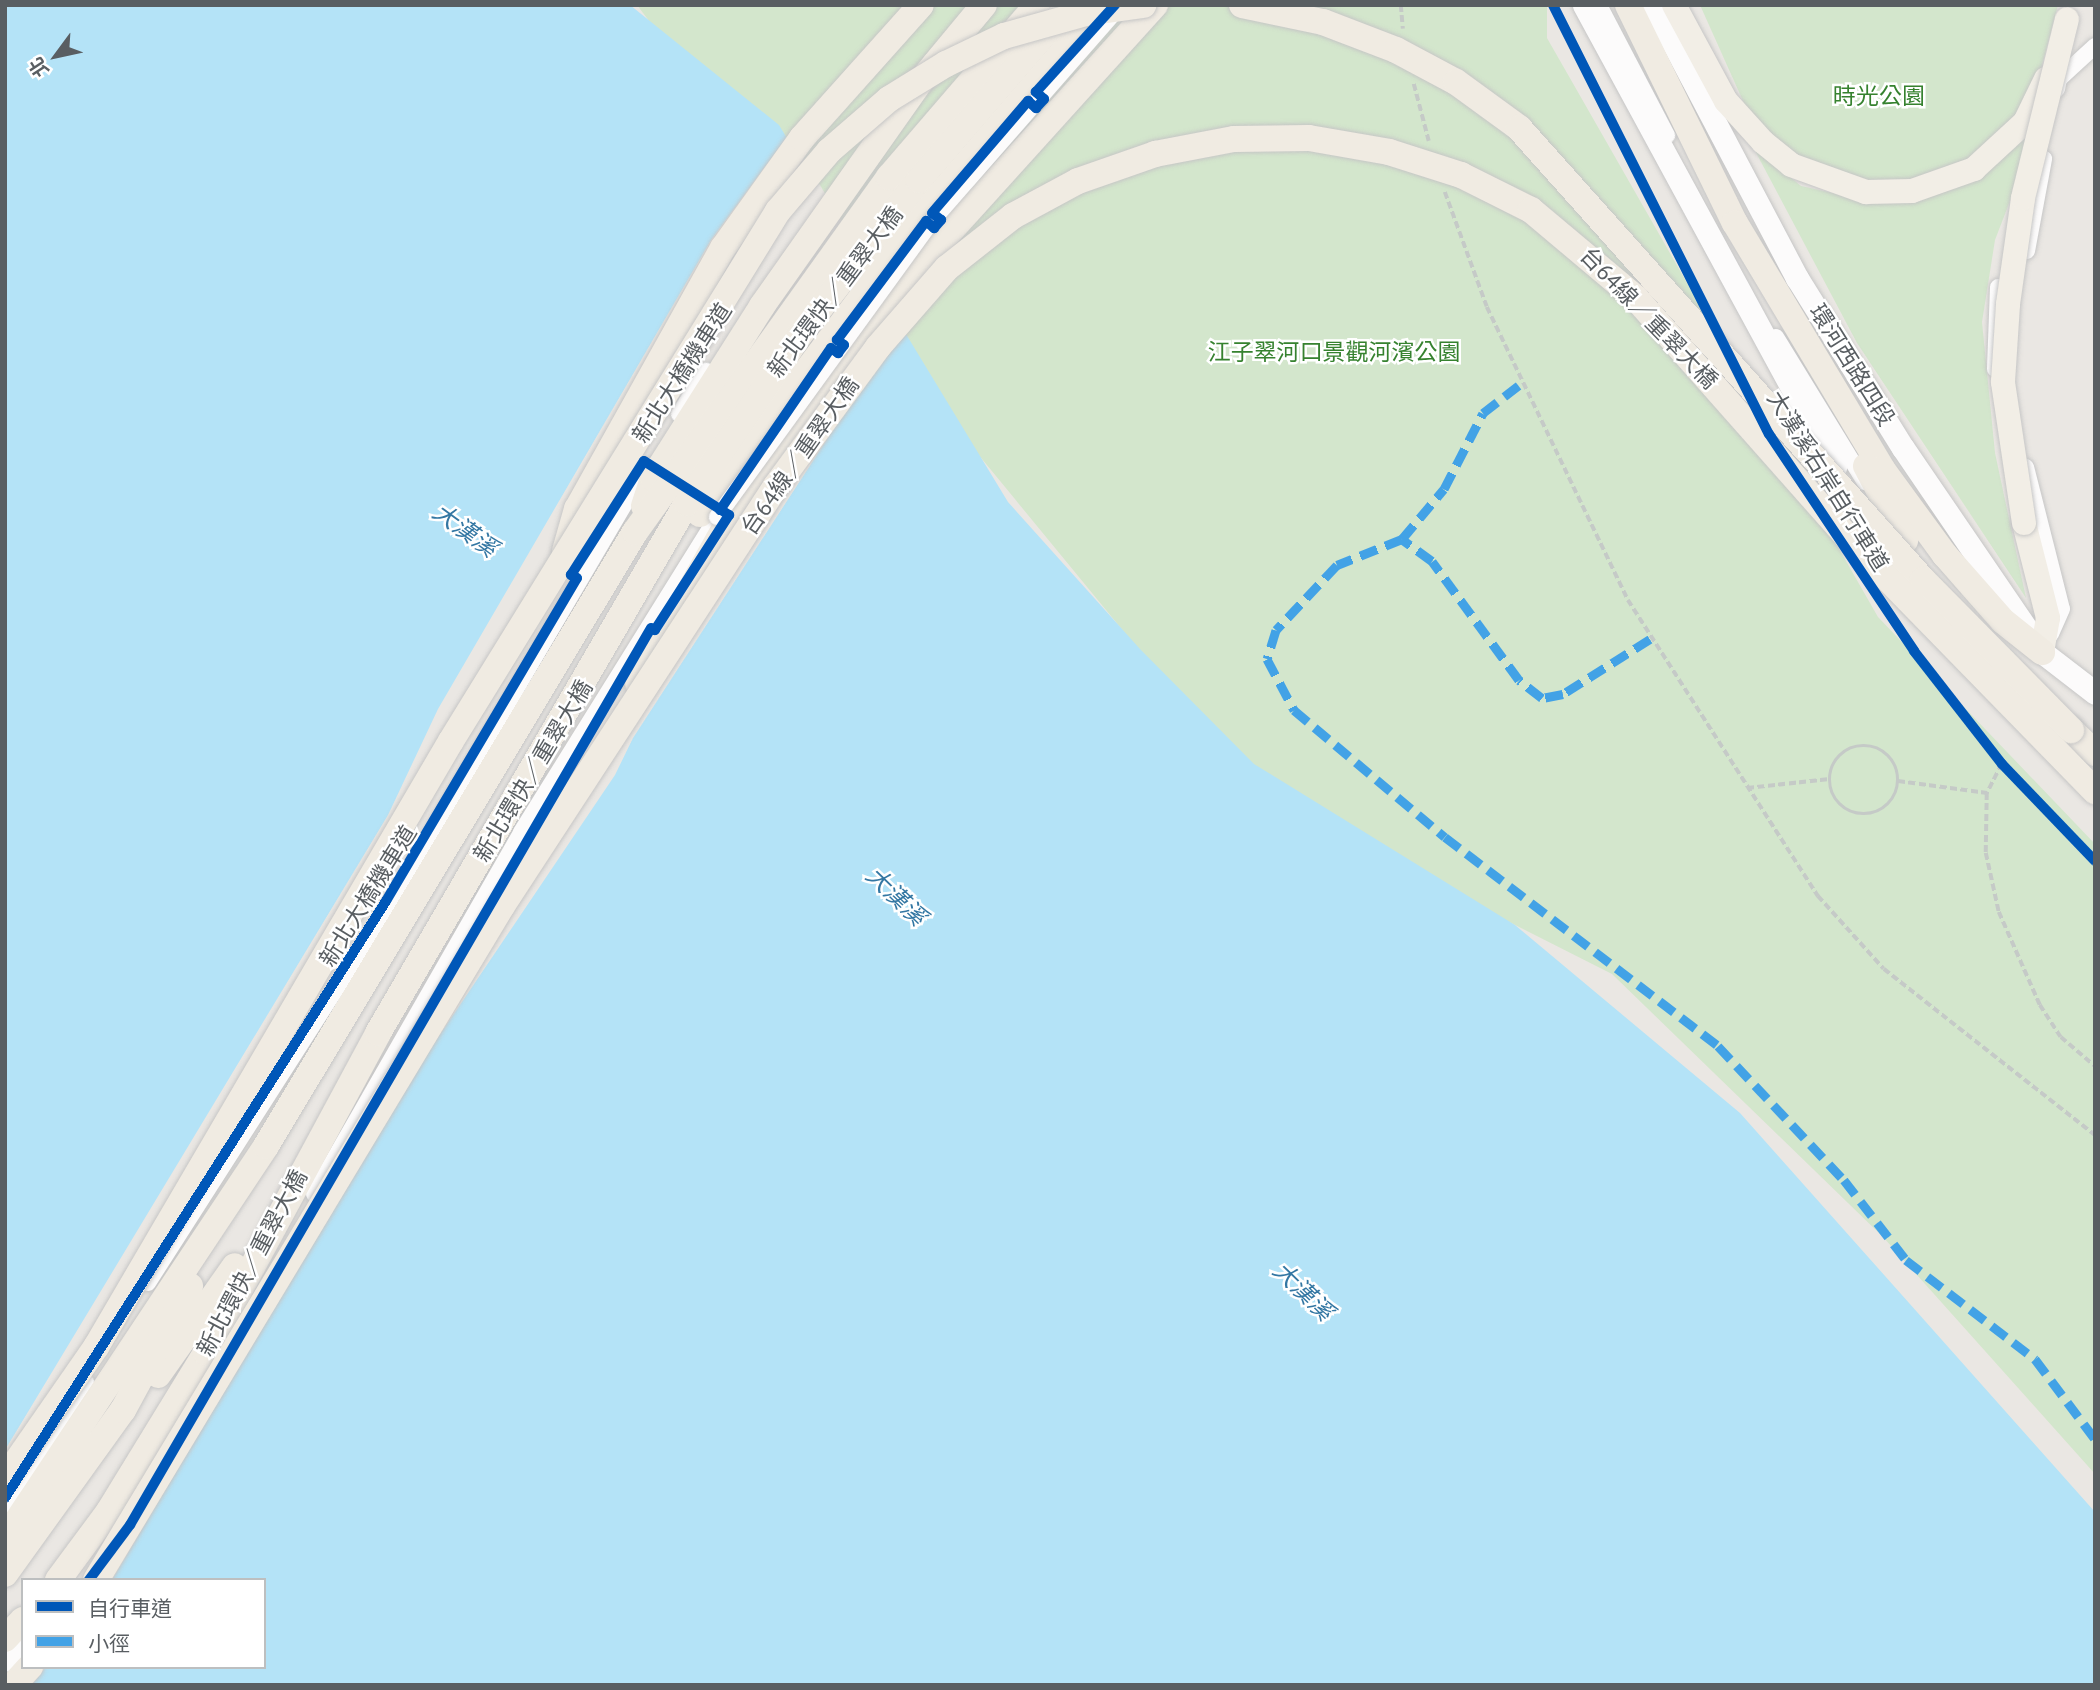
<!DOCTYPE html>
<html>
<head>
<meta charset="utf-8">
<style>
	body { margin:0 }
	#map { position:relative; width:2100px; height:1690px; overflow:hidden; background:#eae7e3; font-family:"PT Sans","Noto Sans TC",sans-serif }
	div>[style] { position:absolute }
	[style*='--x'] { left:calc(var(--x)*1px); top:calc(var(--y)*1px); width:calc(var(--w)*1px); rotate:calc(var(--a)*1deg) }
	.green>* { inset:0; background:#d3e6cc }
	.water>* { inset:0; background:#b4e3f7 }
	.pier>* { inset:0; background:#eae7e3 }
	.path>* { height:3.5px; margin-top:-1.75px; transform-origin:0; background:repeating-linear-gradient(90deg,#c5cac7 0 7px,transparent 0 10.5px) }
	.path>.ring { margin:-1.75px; padding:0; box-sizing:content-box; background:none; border:3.5px solid #c5cac7; border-radius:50% }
	.roads { filter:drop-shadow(0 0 2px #c6c6c6) drop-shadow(0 0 2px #c6c6c6) }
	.minor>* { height:16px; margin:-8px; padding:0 8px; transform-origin:8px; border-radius:8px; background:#fcfbfb }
	.secondary>* { height:23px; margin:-11.5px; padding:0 11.5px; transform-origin:11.5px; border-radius:11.5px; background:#fcfbfb }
	.primary>* { height:24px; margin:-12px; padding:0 12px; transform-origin:12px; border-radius:12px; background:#f2eee6 }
	.trunk>* { height:26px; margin:-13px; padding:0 13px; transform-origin:13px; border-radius:13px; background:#f0ebe2 }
	.bridges { filter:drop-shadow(0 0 2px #c6c6c6) drop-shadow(0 0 2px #c6c6c6) }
	.minor-bridge>* { height:16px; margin:-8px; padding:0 8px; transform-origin:8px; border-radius:8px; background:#fcfbfb }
	.primary-bridge>* { height:24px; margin:-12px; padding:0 12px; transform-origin:12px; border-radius:12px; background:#f2eee6 }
	.trunk-bridge>* { height:26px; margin:-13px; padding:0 13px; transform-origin:13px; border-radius:13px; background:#f0ebe2 }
	.quiet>* { height:9px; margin-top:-4.5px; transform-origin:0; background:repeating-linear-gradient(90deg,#42a2e6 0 18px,transparent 0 27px) }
	.cycleway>* { height:10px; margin:-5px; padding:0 5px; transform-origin:5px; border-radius:5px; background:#0057b8 }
	span { translate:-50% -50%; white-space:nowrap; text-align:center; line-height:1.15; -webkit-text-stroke:5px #fff; paint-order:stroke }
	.park-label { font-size:23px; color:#36822f }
	.street-label { font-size:23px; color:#595e62 }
	.water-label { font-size:24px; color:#3377a3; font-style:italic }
	.frame { position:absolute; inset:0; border:7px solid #595e62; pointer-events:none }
	.legend { position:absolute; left:21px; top:1578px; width:245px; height:91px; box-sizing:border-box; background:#fff; border:2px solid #bdbfc0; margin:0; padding:9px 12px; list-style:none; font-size:21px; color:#595e62 }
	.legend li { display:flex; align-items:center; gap:14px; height:35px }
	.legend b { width:35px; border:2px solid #bdbfc0 }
	.north { position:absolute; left:21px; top:21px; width:70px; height:70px; -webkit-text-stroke:5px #fff; paint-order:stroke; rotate:237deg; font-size:19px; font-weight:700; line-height:28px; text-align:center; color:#595e62 }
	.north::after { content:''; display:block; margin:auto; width:24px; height:32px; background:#595e62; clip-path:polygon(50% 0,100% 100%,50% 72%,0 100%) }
</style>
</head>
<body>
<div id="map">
	<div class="green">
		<div style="clip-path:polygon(637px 5px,1547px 5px,1547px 38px,1878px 617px,2095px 844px,2095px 1474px,1883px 1237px,1612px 974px,1258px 795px,968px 442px)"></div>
		<div style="clip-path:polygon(1700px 5px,2058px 5px,2036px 88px,2011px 128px,1950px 172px,1869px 186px,1801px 164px,1752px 121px)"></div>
		<div style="clip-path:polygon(2045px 110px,1995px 240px,1982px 322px,1995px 453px,2026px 598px,1857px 343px,1752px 145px,1801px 186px,1855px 198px,1911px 199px)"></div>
	</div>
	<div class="water">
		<div style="clip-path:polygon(evenodd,5px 5px,630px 5px,779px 125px,1008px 502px,1140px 649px,1254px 764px,1515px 925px,1740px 1113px,2095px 1512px,2095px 1685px,5px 1685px,5px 5px,23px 1580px,264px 1580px,264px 1667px,23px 1667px,23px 1580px)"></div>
	</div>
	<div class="pier">
		<div style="clip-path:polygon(789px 134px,908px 330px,850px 404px,633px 738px,615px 775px,406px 1085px,112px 1580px,23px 1580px,23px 1667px,46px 1667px,32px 1685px,5px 1685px,5px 1450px,388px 815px,438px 709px,711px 240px)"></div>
	</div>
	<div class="path">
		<div style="--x:1401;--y:5;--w:24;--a:85"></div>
		<div style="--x:1414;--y:84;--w:59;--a:75.3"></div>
		<div style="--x:1445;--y:192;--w:122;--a:69.9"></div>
		<div style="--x:1487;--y:307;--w:325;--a:64.3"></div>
		<div style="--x:1628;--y:600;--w:352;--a:57.3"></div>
		<div style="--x:1818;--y:896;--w:98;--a:47.9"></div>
		<div style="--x:1884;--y:969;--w:268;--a:38.2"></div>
		<div class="ring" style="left:1830px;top:746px;width:64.5px;height:64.5px"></div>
		<div style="--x:2002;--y:764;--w:33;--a:117"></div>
		<div style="--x:1987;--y:793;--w:60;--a:91"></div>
		<div style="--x:1986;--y:853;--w:60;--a:77.6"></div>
		<div style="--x:1999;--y:912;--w:102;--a:66.2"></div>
		<div style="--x:2040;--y:1005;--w:38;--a:57"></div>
		<div style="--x:2061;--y:1037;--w:45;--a:40.5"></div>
		<div style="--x:1898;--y:781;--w:90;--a:7.7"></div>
		<div style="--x:1747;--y:788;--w:83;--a:-6.2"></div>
	</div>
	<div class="roads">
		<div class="minor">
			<div style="--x:1599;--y:5;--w:147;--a:62.4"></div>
			<div style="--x:2057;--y:89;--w:10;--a:-79"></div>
			<div style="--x:2059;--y:79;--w:49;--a:-42.5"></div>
			<div style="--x:2027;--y:251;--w:94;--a:-79.5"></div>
			<div style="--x:1776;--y:337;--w:170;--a:58.5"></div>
			<div style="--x:1995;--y:369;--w:82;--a:-87.9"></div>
			<div style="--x:679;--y:414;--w:51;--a:-57.9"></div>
			<div style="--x:2026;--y:467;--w:146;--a:75.8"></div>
			<div style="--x:2062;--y:609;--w:27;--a:114"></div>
			<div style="--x:314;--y:1194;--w:417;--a:-60.2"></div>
			<div style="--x:521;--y:832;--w:371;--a:-58.1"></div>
			<div style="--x:148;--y:1283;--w:450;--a:-57.4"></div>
			<div style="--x:390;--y:904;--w:508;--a:-59.6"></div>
			<div style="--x:5;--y:1506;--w:148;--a:-56.8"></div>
			<div style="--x:5;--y:1664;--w:24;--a:-42"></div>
		</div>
		<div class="secondary">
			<div style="--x:1584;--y:5;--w:526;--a:61.49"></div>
			<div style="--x:1653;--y:5;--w:309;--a:62.2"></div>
			<div style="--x:1797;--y:278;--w:200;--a:58.1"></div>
			<div style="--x:1903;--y:448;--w:247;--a:55.7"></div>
			<div style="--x:2042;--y:652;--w:67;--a:37.7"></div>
		</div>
		<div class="primary">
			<div style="--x:1674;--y:5;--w:109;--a:61.6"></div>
			<div style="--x:1726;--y:101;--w:55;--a:47.9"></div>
			<div style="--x:1763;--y:142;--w:36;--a:39"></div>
			<div style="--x:1791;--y:165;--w:80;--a:19.8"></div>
			<div style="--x:1866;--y:192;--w:46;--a:-1.2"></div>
			<div style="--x:1912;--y:191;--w:66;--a:-19.5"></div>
			<div style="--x:1974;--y:169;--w:69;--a:-42.7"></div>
			<div style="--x:2025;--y:122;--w:48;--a:-64"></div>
			<div style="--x:2024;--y:523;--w:98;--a:75.8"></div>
			<div style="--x:2048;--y:618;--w:35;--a:100"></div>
		</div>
		<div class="trunk">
			<div style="--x:1628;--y:5;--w:243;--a:63.9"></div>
			<div style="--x:1735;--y:223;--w:287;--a:59.1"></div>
			<div style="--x:1882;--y:469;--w:107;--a:53.8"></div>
			<div style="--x:1945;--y:555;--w:88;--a:48.7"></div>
			<div style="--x:2003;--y:621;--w:50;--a:38.5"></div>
			<div style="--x:1866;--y:466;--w:84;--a:62.2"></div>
			<div style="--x:644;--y:506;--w:29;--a:-72"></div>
			<div style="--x:653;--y:478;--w:204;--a:-57.6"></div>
			<div style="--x:762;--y:306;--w:274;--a:-54.8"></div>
			<div style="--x:920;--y:82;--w:100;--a:-50.3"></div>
			<div style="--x:700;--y:514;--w:377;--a:-53.3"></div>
			<div style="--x:925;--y:212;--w:273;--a:-49.3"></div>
			<div style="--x:565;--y:551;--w:44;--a:-74.1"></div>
			<div style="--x:577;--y:509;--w:299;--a:-60.8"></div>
			<div style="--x:723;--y:248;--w:135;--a:-54.3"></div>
			<div style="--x:802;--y:138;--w:178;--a:-48.2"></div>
			<div style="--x:638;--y:683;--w:182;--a:-60.8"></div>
			<div style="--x:727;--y:524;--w:178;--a:-55.1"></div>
			<div style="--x:829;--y:378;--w:114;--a:-52.1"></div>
			<div style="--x:899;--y:288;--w:382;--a:-47.9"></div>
			<div style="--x:2071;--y:730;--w:33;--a:44"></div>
			<div style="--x:158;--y:1375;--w:133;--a:-54.8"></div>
			<div style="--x:5;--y:1539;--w:472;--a:-56.4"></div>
			<div style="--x:266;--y:1146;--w:716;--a:-59"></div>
			<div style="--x:635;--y:532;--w:437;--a:-54.4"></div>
			<div style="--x:889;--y:177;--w:227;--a:-49.3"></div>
			<div style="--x:5;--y:1574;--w:202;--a:-54.3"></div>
			<div style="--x:123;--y:1410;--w:141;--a:-61.6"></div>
			<div style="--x:58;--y:1580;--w:86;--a:-53.5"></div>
			<div style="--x:109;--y:1511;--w:185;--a:-58.5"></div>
			<div style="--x:206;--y:1353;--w:363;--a:-61.7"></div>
			<div style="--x:378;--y:1033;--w:613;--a:-59.76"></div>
			<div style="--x:687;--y:503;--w:205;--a:-56.2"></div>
			<div style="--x:801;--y:333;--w:193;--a:-52.4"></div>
			<div style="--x:919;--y:180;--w:218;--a:-49.3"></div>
			<div style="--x:5;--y:1639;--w:26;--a:-47"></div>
			<div style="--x:13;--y:1685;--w:25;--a:-47"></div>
		</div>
	</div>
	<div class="bridges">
		<div class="minor-bridge">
			<div style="--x:717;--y:517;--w:367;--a:-54"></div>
			<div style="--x:933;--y:220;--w:279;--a:-48.8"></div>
		</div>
		<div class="primary-bridge">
			<div style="--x:2024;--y:523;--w:143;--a:-98.5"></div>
			<div style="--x:2003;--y:382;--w:78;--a:-86.3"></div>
			<div style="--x:2008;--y:304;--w:107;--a:-81.9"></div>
			<div style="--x:2023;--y:198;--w:184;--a:-76.2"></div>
		</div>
		<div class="trunk-bridge">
			<div style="--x:1242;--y:5;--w:83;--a:11.9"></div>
			<div style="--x:1323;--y:22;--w:78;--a:21"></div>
			<div style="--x:1396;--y:50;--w:68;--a:28.1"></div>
			<div style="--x:1456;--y:82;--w:78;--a:36.1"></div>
			<div style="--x:1519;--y:128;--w:606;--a:48.21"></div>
			<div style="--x:1923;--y:580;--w:211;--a:45.4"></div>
			<div style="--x:5;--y:1478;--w:160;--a:-55.2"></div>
			<div style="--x:96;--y:1347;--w:702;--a:-59.64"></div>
			<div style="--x:451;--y:741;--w:623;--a:-58.33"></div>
			<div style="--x:778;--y:211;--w:79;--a:-49.6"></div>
			<div style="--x:829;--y:151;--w:79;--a:-40.9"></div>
			<div style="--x:889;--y:99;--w:67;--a:-31.6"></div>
			<div style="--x:946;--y:64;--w:64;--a:-25.8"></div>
			<div style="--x:1004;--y:36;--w:85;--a:-15.7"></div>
			<div style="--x:1086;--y:13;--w:58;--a:-8"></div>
			<div style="--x:96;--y:1580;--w:787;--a:-58.94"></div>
			<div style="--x:502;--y:906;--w:501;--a:-56.88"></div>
			<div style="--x:776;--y:486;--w:172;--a:-53.7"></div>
			<div style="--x:878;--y:347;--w:105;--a:-48.9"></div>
			<div style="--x:947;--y:268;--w:84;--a:-38.2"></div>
			<div style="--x:1013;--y:216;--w:74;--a:-28.3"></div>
			<div style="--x:1078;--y:181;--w:82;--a:-19.3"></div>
			<div style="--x:1155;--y:154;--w:80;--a:-10.8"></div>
			<div style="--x:1234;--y:139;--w:75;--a:-0.8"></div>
			<div style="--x:1309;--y:138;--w:81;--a:9.9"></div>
			<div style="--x:1389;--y:152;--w:76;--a:17.7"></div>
			<div style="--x:1461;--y:175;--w:78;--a:26.6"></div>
			<div style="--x:1531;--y:210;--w:137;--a:40"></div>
			<div style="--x:1636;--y:298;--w:320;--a:48.5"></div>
			<div style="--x:1848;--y:538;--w:354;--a:45.7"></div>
		</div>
	</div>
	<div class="quiet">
		<div style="--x:1402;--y:539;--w:65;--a:-50"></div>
		<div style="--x:1444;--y:489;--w:85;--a:-62.8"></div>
		<div style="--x:1483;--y:413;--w:51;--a:-37.8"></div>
		<div style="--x:1650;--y:639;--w:103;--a:147.7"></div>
		<div style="--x:1563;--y:694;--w:21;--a:169"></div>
		<div style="--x:1542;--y:698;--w:29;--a:-142"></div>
		<div style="--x:1519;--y:680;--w:147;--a:-126.2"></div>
		<div style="--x:1432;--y:561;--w:37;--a:-144"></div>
		<div style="--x:1402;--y:539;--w:70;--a:158.2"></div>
		<div style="--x:1337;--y:565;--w:89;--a:133.2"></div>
		<div style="--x:1276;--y:630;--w:30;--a:107"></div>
		<div style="--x:1267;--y:659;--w:58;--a:62.1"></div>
		<div style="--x:1294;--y:710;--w:197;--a:40.1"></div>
		<div style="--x:1445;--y:837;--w:344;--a:37.4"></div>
		<div style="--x:1718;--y:1046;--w:184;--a:46.8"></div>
		<div style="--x:1844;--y:1180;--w:101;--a:52.2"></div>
		<div style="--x:1906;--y:1260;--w:163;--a:37.5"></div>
		<div style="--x:2035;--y:1359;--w:100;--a:53.1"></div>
	</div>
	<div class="cycleway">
		<div style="--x:1553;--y:5;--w:480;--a:63.3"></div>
		<div style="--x:1769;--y:434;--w:261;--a:56.2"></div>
		<div style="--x:1914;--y:651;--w:143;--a:52.1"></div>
		<div style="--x:2002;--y:764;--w:134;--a:46.2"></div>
		<div style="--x:720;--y:510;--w:196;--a:-55.6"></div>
		<div style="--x:831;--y:348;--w:9;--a:36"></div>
		<div style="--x:838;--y:353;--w:10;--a:-53"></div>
		<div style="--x:844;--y:345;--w:9;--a:-144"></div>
		<div style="--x:837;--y:340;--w:149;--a:-53.2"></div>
		<div style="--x:926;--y:221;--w:11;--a:41"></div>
		<div style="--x:934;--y:228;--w:11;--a:-49"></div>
		<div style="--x:941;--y:220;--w:11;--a:-142"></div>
		<div style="--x:932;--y:213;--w:148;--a:-49.4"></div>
		<div style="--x:1028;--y:101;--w:11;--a:41"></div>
		<div style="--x:1036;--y:108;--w:12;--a:-48"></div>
		<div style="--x:1044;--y:99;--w:11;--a:-139"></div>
		<div style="--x:1036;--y:92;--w:118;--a:-47.8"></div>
		<div style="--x:5;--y:1498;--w:708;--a:-57.45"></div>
		<div style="--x:386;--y:901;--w:375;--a:-59.4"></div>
		<div style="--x:577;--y:578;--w:7;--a:-153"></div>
		<div style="--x:571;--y:575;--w:135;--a:-57.4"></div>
		<div style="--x:644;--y:461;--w:101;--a:32.4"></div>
		<div style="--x:729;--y:515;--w:137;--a:122.8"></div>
		<div style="--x:655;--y:630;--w:4;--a:-153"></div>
		<div style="--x:651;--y:628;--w:1037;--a:120.15"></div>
		<div style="--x:130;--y:1525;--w:69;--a:126.7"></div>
	</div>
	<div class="park-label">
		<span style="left:1879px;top:96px">時光公園</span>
		<span style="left:1334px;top:352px">江子翠河口景觀河濱公園</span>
	</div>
	<div class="street-label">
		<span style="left:835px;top:292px;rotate:-53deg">新北環快／重翠大橋</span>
		<span style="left:1649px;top:318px;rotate:46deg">台64線／重翠大橋</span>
		<span style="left:1852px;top:365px;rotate:58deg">環河西路四段</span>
		<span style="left:682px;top:373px;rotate:-57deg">新北大橋機車道</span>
		<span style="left:800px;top:456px;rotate:-55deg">台64線／重翠大橋</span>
		<span style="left:1828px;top:481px;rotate:58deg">大漢溪右岸自行車道</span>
		<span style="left:533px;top:771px;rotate:-59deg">新北環快／重翠大橋</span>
		<span style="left:368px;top:896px;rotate:-58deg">新北大橋機車道</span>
		<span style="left:252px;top:1263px;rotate:-62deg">新北環快／重翠大橋</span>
	</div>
	<div class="water-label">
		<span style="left:465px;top:530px;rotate:36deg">大漢溪</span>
		<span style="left:896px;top:896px;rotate:44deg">大漢溪</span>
		<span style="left:1303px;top:1291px;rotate:44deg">大漢溪</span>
	</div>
	<div class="frame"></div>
	<ul class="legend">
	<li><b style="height:9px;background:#0057b8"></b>自行車道</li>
	<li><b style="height:9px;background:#42a2e6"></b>小徑</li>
	</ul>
	<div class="north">北</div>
</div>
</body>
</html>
